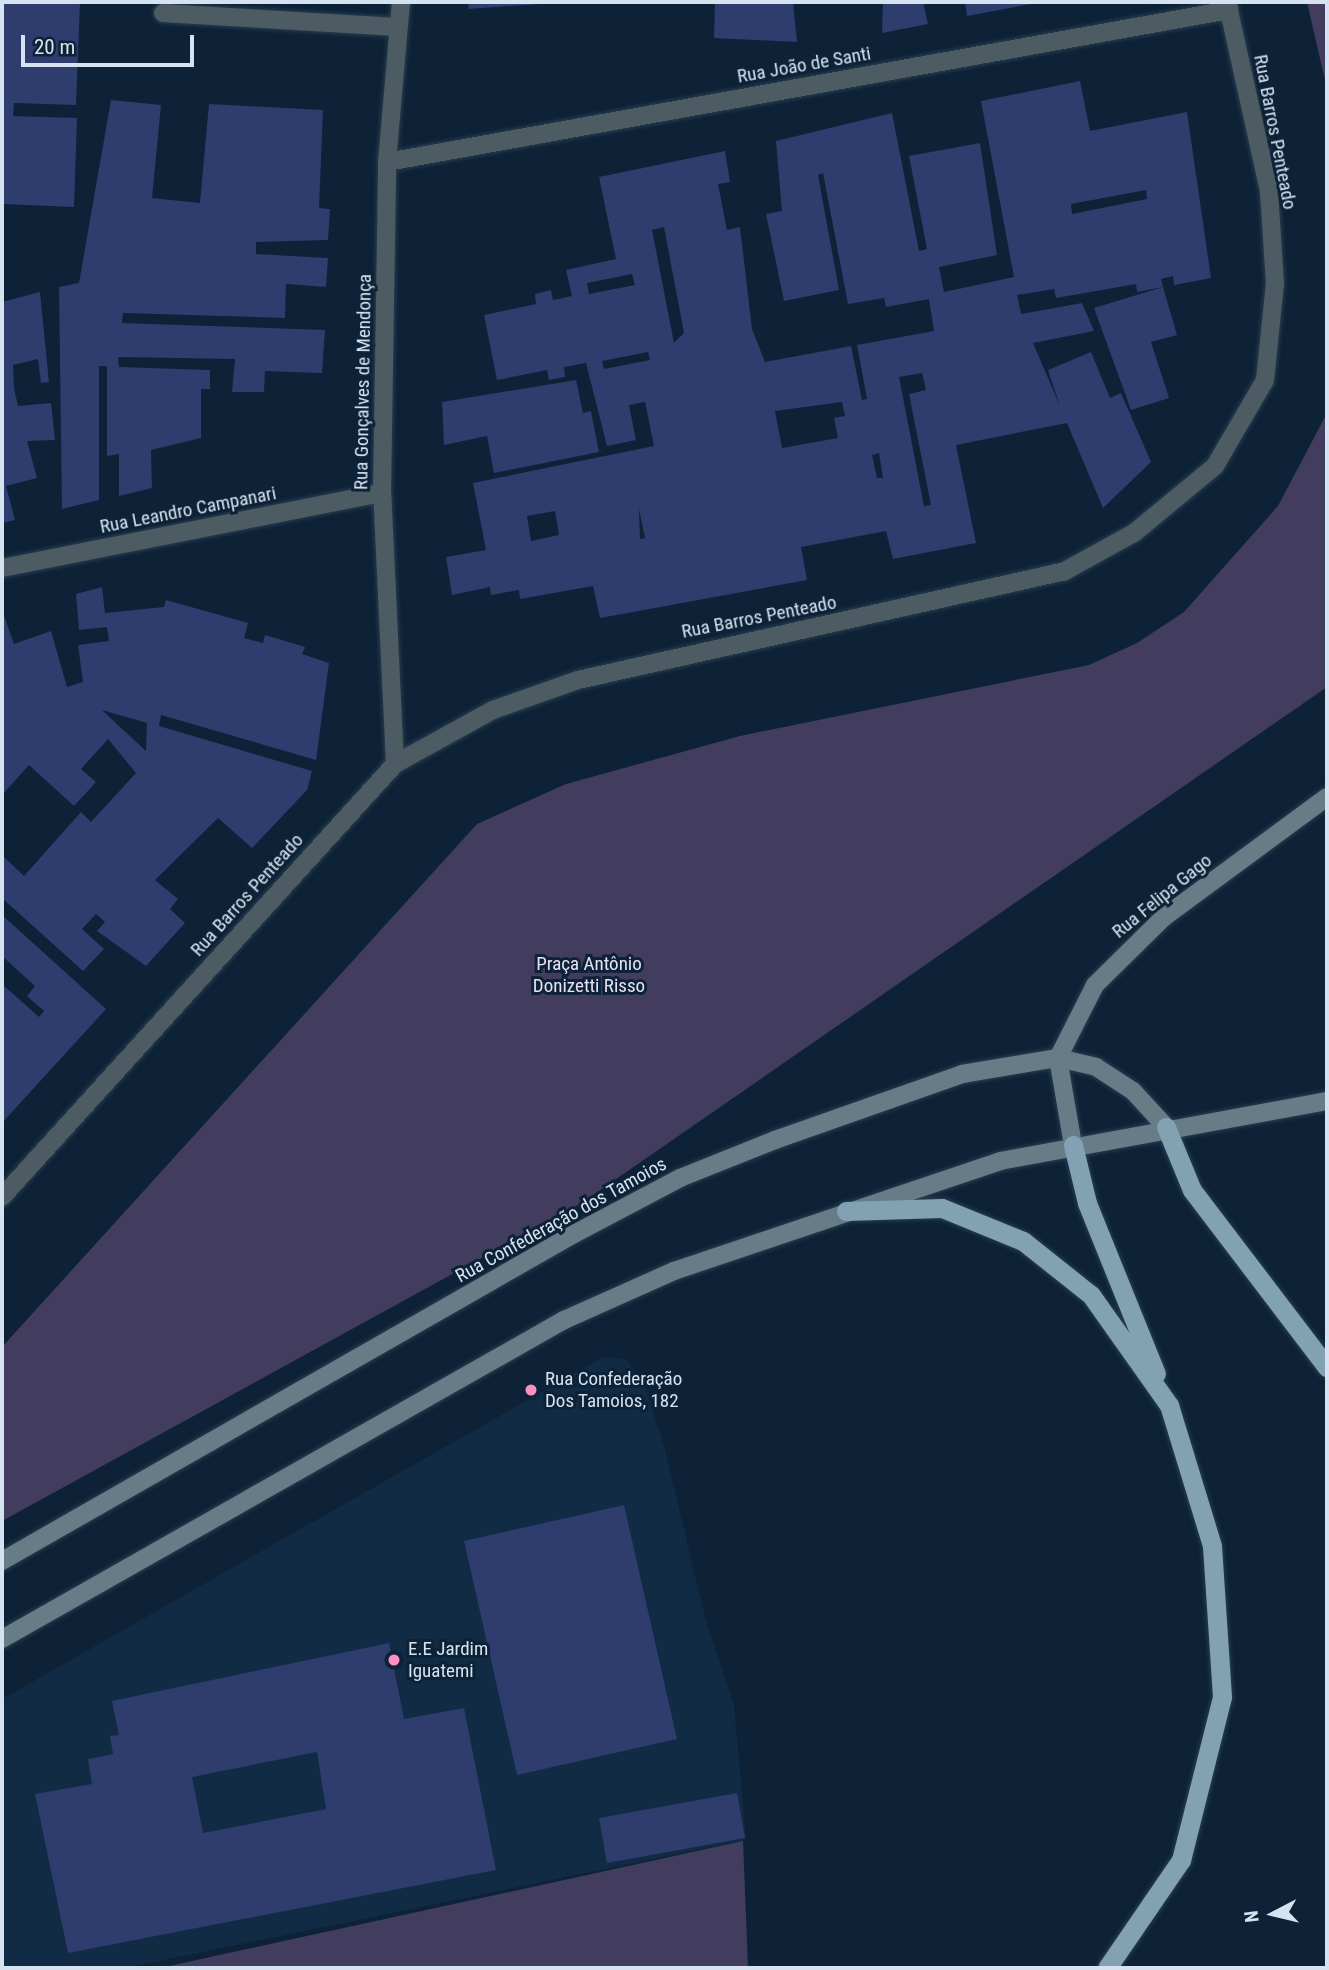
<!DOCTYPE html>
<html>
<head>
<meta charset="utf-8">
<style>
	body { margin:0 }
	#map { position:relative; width:1329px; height:1970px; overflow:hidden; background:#0d2236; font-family:"Roboto Condensed",sans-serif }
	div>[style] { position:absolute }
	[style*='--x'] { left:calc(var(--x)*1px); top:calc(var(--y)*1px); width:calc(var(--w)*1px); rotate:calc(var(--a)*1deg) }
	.built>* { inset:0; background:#112b44 }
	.green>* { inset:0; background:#423d5e }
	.building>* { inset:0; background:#2e3c6e }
	.roads { filter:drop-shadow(0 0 2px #293d50) drop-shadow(0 0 2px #293d50) }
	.minor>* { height:18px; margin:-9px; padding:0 9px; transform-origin:9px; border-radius:9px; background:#4d5c63 }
	.secondary>* { height:18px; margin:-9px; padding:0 9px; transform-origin:9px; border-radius:9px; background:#667d88 }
	.trunk>* { height:19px; margin:-9.5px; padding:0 9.5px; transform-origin:9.5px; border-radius:9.5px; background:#82a2b3 }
	.dots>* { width:19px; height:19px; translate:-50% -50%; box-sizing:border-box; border:4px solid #0d2236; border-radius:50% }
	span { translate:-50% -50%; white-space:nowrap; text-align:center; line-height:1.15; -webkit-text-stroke:6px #0d2236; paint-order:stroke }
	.street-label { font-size:19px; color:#d5e2f0 }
	.park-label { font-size:19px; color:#e4e2f3 }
	.poi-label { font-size:19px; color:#d5e2f0 }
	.left { translate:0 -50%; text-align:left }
	.frame { position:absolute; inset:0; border:4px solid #d5e2f0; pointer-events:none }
	.north { position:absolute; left:1238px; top:1879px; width:70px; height:70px; -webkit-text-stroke:5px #0d2236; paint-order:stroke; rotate:263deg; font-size:19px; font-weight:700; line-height:28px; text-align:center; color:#d5e2f0 }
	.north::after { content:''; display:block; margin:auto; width:24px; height:32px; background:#d5e2f0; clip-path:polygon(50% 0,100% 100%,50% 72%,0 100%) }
	.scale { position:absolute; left:21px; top:35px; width:173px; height:32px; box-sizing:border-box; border:4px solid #d5e2f0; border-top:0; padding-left:9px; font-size:21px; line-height:24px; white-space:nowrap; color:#d5e2f0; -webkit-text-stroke:5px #0d2236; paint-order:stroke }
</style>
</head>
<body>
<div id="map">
	<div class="built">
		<div style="clip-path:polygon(603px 1357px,626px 1359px,646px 1389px,664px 1446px,706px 1621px,734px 1705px,746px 1840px,125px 1968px,2px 1968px,2px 1699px)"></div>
	</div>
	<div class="green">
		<div style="clip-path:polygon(1307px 2px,1327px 2px,1327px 88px,1321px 63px)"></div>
		<div style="clip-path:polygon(1327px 413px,1327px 687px,580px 1204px,2px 1521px,2px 1347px,477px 824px,566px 784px,740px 736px,1089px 665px,1137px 643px,1184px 612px,1278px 506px)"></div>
		<div style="clip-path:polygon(743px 1841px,748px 1968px,160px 1968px)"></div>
	</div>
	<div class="building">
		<div style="clip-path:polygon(2px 2px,80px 2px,76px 105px,14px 103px,13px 116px,77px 118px,74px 207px,2px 204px)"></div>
		<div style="clip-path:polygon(469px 2px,540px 2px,540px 4px,468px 9px)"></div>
		<div style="clip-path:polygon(793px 2px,797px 42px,714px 38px,715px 3px)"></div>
		<div style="clip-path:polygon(883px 2px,923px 2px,928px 24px,882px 33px)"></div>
		<div style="clip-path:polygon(965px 2px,1036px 2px,1036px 3px,967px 16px)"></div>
		<div style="clip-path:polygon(evenodd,1080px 81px,1090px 131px,1187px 112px,1211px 278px,1174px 285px,1173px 276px,1161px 279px,1163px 287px,1137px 292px,1136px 284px,1056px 298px,1054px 289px,1017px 295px,1021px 314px,1082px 303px,1094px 331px,1033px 343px,1060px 406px,1048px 370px,1091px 352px,1110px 398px,1121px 393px,1151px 462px,1103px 508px,1067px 423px,956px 445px,976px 543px,893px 559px,886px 531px,801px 547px,807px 580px,600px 618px,593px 586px,520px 599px,519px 590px,491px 595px,490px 587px,452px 595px,446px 557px,486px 550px,473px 483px,654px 446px,645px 402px,629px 405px,636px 440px,607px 446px,586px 363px,564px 367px,565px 377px,549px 380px,547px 370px,497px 380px,484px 315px,536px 304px,535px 294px,551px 290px,553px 300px,572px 296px,566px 270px,616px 259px,599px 177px,725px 151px,730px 182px,718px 184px,727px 230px,740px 227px,752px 329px,765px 362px,851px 346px,862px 400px,867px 399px,857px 345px,934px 331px,929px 299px,886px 307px,884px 298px,848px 304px,823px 173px,818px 175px,839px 290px,784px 301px,766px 214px,782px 211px,776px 141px,892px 113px,919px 251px,927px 249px,909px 156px,980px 143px,997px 255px,939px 267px,944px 292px,1014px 277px,981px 101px,1080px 81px,1146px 190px,1147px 199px,1072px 214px,1071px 204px,1146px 190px,1080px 81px,664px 227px,684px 333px,674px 343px,652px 230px,664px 227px,1080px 81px,632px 274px,635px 285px,589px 294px,587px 283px,632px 274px,1080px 81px,648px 352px,650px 360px,604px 369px,602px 361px,648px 352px,1080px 81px,922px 373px,926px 390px,909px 394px,931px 505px,924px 506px,899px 377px,922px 373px,1080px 81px,842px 402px,845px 416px,834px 418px,838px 438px,782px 448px,775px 411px,842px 402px,1080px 81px,879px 453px,883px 478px,877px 478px,872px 455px,879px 453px,1080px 81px,639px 509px,645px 538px,640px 539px,639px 509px,1080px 81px,555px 511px,559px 535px,531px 541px,527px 516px,555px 511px)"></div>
		<div style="clip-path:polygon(111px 100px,161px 105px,152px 198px,200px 203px,209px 104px,323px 110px,319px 208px,330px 209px,328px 240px,256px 242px,256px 254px,328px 258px,326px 287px,286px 284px,285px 318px,123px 313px,122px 323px,325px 330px,322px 373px,265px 371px,264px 392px,232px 392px,235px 359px,118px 357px,119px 367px,210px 370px,210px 389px,201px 389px,201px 438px,151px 450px,152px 488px,119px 496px,119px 454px,107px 456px,107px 366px,99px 366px,99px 500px,62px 509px,59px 287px,79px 283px)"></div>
		<div style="clip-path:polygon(1163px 287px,1177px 335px,1151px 342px,1169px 398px,1131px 410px,1094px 308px)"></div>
		<div style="clip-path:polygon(40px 292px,49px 382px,41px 383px,38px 359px,13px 365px,14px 388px,18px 406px,51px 403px,55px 440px,27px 441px,37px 478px,6px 486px,15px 520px,2px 523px,2px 302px)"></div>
		<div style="clip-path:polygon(576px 380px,583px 413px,591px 411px,599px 452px,494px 473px,487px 436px,444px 445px,442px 402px)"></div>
		<div style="clip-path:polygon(evenodd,102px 587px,105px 613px,164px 607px,166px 600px,248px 623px,244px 638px,263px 643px,265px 635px,305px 647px,302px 654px,329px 663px,316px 760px,161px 715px,159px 726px,312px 771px,307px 790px,252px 848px,218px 818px,155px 880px,178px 899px,170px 909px,185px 923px,146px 966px,97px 931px,105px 922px,96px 914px,82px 929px,104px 949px,83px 971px,2px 898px,2px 855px,24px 876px,81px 812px,91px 822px,136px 773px,108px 739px,81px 769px,96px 782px,74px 806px,29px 765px,2px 795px,2px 610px,14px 644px,51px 631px,67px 687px,83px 682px,78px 645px,109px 641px,107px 627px,79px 630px,76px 594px,102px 587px,102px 710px,147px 723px,146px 751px,119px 726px,102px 710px)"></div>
		<div style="clip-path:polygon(2px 915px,106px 1009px,2px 1123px,2px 984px,39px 1017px,44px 1011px,27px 996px,35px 986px,2px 956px)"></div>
		<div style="clip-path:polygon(624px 1505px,677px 1739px,517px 1775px,464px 1541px)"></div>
		<div style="clip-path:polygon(evenodd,389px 1643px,404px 1719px,464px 1708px,496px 1870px,68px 1953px,35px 1794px,92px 1784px,88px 1759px,113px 1754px,110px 1736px,119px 1735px,112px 1701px,389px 1643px,317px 1752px,326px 1809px,203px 1833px,192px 1777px,317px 1752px)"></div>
		<div style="clip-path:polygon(737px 1793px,745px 1838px,607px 1863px,599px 1818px)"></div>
	</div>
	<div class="roads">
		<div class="minor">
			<div style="--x:163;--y:13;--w:234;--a:3.4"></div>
			<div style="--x:387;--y:162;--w:856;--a:-10.23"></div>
			<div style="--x:2;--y:568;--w:387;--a:-11.2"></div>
			<div style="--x:395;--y:764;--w:271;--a:-92.7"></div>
			<div style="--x:382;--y:493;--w:331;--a:-89.1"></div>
			<div style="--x:387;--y:162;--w:161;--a:-85"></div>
			<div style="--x:2;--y:1197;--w:585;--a:-47.77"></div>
			<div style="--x:395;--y:764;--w:112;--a:-28.9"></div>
			<div style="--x:493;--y:710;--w:90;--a:-19.4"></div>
			<div style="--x:578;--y:680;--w:497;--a:-12.6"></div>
			<div style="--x:1063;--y:572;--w:81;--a:-28.8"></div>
			<div style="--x:1134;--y:533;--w:105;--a:-39.6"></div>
			<div style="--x:1215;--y:466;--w:99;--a:-59.8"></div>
			<div style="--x:1265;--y:380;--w:97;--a:-84.1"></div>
			<div style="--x:1275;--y:284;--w:93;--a:-93.7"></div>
			<div style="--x:1269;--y:191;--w:194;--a:-102.5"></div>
		</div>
		<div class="secondary">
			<div style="--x:1073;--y:1145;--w:88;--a:-99.8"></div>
			<div style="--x:1058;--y:1058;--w:82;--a:-63.1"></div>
			<div style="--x:1095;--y:985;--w:95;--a:-44.6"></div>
			<div style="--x:1163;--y:918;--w:204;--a:-36.4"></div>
			<div style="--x:2;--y:1561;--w:659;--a:-29.76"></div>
			<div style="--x:574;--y:1234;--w:120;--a:-27.8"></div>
			<div style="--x:680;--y:1178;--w:102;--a:-21.8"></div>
			<div style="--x:775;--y:1140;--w:198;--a:-19.4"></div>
			<div style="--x:962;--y:1074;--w:97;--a:-9.5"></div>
			<div style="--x:1058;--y:1058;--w:39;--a:13"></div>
			<div style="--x:1096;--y:1067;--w:44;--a:33"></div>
			<div style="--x:1133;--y:1091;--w:49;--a:47.5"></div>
			<div style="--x:2;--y:1639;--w:646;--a:-29.58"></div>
			<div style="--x:564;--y:1320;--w:120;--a:-24"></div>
			<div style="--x:674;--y:1271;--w:344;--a:-18.6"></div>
			<div style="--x:1000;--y:1161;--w:332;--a:-10.4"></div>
		</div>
		<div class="trunk">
			<div style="--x:1166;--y:1127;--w:68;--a:67.6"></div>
			<div style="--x:1192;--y:1190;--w:223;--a:52.7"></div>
			<div style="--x:1073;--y:1145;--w:60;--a:76.4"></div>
			<div style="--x:1087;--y:1203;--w:184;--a:68"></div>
			<div style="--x:846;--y:1211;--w:96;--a:-1.8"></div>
			<div style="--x:942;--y:1208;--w:87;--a:22.2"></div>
			<div style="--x:1023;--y:1241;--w:87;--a:38.5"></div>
			<div style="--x:1091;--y:1295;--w:135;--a:54.7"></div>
			<div style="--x:1169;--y:1405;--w:147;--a:73"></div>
			<div style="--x:1212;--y:1546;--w:151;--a:86.2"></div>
			<div style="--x:1222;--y:1697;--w:168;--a:104.1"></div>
			<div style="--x:1181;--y:1860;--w:131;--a:124.4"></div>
		</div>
	</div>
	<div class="dots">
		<div style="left:531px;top:1390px;background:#fc8fc3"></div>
		<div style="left:394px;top:1660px;background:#fc8fc3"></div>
	</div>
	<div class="street-label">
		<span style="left:804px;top:65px;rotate:-10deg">Rua João de Santi</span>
		<span style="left:1275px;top:132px;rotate:79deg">Rua Barros Penteado</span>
		<span style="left:363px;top:382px;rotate:-89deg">Rua Gonçalves de Mendonça</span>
		<span style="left:188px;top:510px;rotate:-11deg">Rua Leandro Campanari</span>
		<span style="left:759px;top:617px;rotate:-11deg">Rua Barros Penteado</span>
		<span style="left:247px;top:895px;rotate:-48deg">Rua Barros Penteado</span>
		<span style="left:1162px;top:896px;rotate:-39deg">Rua Felipa Gago</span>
		<span style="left:561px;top:1220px;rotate:-29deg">Rua Confederação dos Tamoios</span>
	</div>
	<div class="park-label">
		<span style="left:589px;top:975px">Praça Antônio<br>Donizetti Risso</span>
	</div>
	<div class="poi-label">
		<span class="left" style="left:545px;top:1390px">Rua Confederação<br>Dos Tamoios, 182</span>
		<span class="left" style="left:408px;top:1660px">E.E Jardim<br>Iguatemi</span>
	</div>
	<div class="frame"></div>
	<div class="north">N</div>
	<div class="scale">20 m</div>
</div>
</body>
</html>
